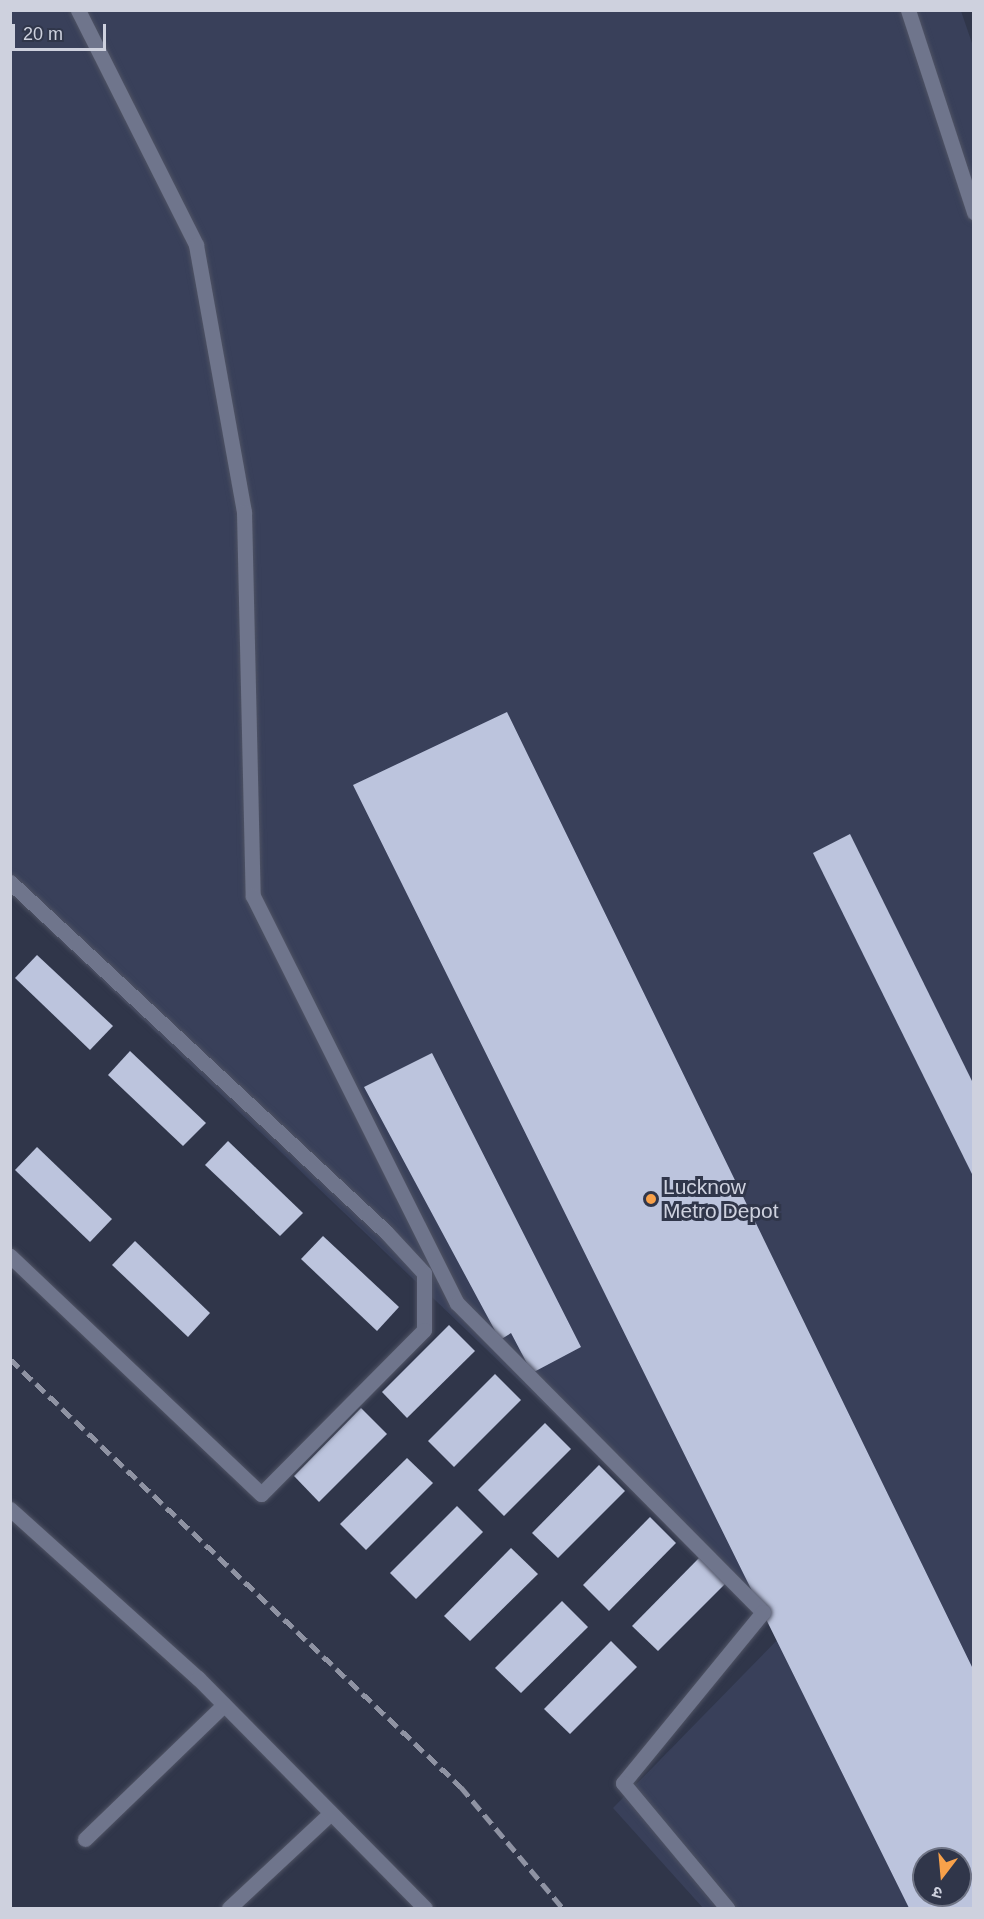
<!DOCTYPE html>
<html>
<head>
<meta charset="utf-8">
<style>
	body { margin:0 }
	#map { position:relative; width:984px; height:1919px; overflow:hidden; background:#30364a; font-family:Arial,"Noto Sans Devanagari",sans-serif }
	div>[style] { position:absolute }
	[style*='--x'] { left:calc(var(--x)*1px); top:calc(var(--y)*1px); width:calc(var(--w)*1px); rotate:calc(var(--a)*1deg) }
	.built>* { inset:0; background:#39405a }
	.building>* { inset:0; background:#bcc4dd }
	.roads { filter:drop-shadow(0 0 2px #4f5364) drop-shadow(0 0 2px #4f5364) }
	.lane>* { height:15px; margin:-7.5px; padding:0 7.5px; transform-origin:7.5px; border-radius:7.5px; background:#6f758c }
	.street>* { height:15px; margin:-7.5px; padding:0 7.5px; transform-origin:7.5px; border-radius:7.5px; background:#6f758c }
	.rail>* { height:4.5px; margin-top:-2.25px; transform-origin:0; background:repeating-linear-gradient(90deg,#8f93a3 0 12px,transparent 0 18px) }
	.dots>* { width:16px; height:16px; translate:-50% -50%; box-sizing:border-box; border:3px solid #30364a; border-radius:50% }
	span { translate:-50% -50%; white-space:nowrap; text-align:center; line-height:1.15; -webkit-text-stroke:6px #30364a; paint-order:stroke }
	.poi-label { font-size:21px; color:#ced1de }
	.left { translate:0 -50%; text-align:left }
	.frame { position:absolute; inset:0; border:12px solid #ced1de; pointer-events:none }
	.north { position:absolute; left:912px; top:1847px; width:60px; height:60px; box-sizing:border-box; background:#30364a; border:2px solid #6f7485; border-radius:50%; rotate:196deg; font-size:16px; font-weight:700; line-height:24px; text-align:center; color:#ced1de }
	.north::after { content:''; display:block; margin:auto; width:21px; height:27px; background:#f8a14a; clip-path:polygon(50% 0,100% 100%,50% 72%,0 100%) }
	.scale { position:absolute; left:12px; top:24px; width:94px; height:27px; box-sizing:border-box; border:3px solid #ced1de; border-top:0; padding-left:8px; font-size:18px; line-height:21px; white-space:nowrap; color:#ced1de; -webkit-text-stroke:4px #30364a; paint-order:stroke }
</style>
</head>
<body>
<div id="map">
	<div class="built">
		<div style="clip-path:polygon(evenodd,10px 11px,961px 11px,974px 49px,973px 1908px,703px 1908px,613px 1808px,783px 1634px,11px 893px,10px 11px,924px 1859px,960px 1859px,960px 1895px,924px 1895px,924px 1859px)"></div>
	</div>
	<div class="building">
		<div style="clip-path:polygon(evenodd,507px 712px,974px 1671px,974px 1908px,909px 1908px,353px 785px,507px 712px,924px 1859px,960px 1859px,960px 1895px,924px 1895px,924px 1859px)"></div>
		<div style="clip-path:polygon(850px 834px,974px 1085px,974px 1178px,813px 853px)"></div>
		<div style="clip-path:polygon(37px 955px,113px 1026px,90px 1050px,15px 978px)"></div>
		<div style="clip-path:polygon(130px 1051px,206px 1123px,183px 1146px,108px 1075px)"></div>
		<div style="clip-path:polygon(432px 1053px,581px 1347px,532px 1373px,511px 1333px,500px 1340px,364px 1087px)"></div>
		<div style="clip-path:polygon(228px 1141px,303px 1213px,280px 1236px,205px 1165px)"></div>
		<div style="clip-path:polygon(37px 1147px,112px 1219px,90px 1242px,15px 1170px)"></div>
		<div style="clip-path:polygon(323px 1236px,399px 1307px,377px 1331px,301px 1259px)"></div>
		<div style="clip-path:polygon(135px 1241px,210px 1313px,188px 1337px,112px 1265px)"></div>
		<div style="clip-path:polygon(449px 1325px,475px 1351px,407px 1418px,382px 1392px)"></div>
		<div style="clip-path:polygon(495px 1374px,521px 1400px,454px 1467px,428px 1441px)"></div>
		<div style="clip-path:polygon(361px 1408px,387px 1434px,319px 1502px,294px 1476px)"></div>
		<div style="clip-path:polygon(545px 1423px,571px 1449px,504px 1516px,478px 1490px)"></div>
		<div style="clip-path:polygon(407px 1458px,433px 1483px,366px 1550px,340px 1524px)"></div>
		<div style="clip-path:polygon(599px 1465px,625px 1491px,558px 1558px,532px 1533px)"></div>
		<div style="clip-path:polygon(457px 1506px,483px 1532px,416px 1599px,390px 1573px)"></div>
		<div style="clip-path:polygon(650px 1517px,676px 1543px,609px 1611px,583px 1585px)"></div>
		<div style="clip-path:polygon(511px 1548px,538px 1574px,470px 1641px,444px 1616px)"></div>
		<div style="clip-path:polygon(699px 1558px,725px 1584px,658px 1651px,632px 1626px)"></div>
		<div style="clip-path:polygon(562px 1601px,588px 1627px,521px 1693px,495px 1668px)"></div>
		<div style="clip-path:polygon(611px 1641px,637px 1667px,570px 1734px,544px 1709px)"></div>
	</div>
	<div class="roads">
		<div class="lane">
			<div style="--x:10;--y:882;--w:514;--a:42.95"></div>
			<div style="--x:386;--y:1232;--w:56;--a:47.2"></div>
			<div style="--x:424;--y:1273;--w:57;--a:90"></div>
			<div style="--x:424;--y:1330;--w:231;--a:134.8"></div>
			<div style="--x:261;--y:1494;--w:346;--a:-136.5"></div>
			<div style="--x:85;--y:1839;--w:193;--a:-44"></div>
			<div style="--x:229;--y:1908;--w:139;--a:-43"></div>
		</div>
		<div class="street">
			<div style="--x:78;--y:10;--w:263;--a:63.3"></div>
			<div style="--x:196;--y:245;--w:271;--a:79.8"></div>
			<div style="--x:244;--y:512;--w:384;--a:88.7"></div>
			<div style="--x:253;--y:896;--w:455;--a:63.4"></div>
			<div style="--x:457;--y:1303;--w:435;--a:45.3"></div>
			<div style="--x:763;--y:1612;--w:221;--a:129.3"></div>
			<div style="--x:623;--y:1783;--w:163;--a:50.2"></div>
			<div style="--x:908;--y:10;--w:213;--a:71.9"></div>
			<div style="--x:10;--y:1509;--w:253;--a:42"></div>
			<div style="--x:198;--y:1678;--w:323;--a:45.4"></div>
		</div>
	</div>
	<div class="rail">
		<div style="--x:10;--y:1359;--w:622;--a:43.5"></div>
		<div style="--x:461;--y:1787;--w:158;--a:49.9"></div>
	</div>
	<div class="dots">
		<div style="left:651px;top:1199px;background:#f8a14a"></div>
	</div>
	<div class="poi-label">
		<span class="left" style="left:663px;top:1199px">Lucknow<br>Metro Depot</span>
	</div>
	<div class="frame"></div>
	<div class="north">उ</div>
	<div class="scale">20 m</div>
</div>
</body>
</html>
